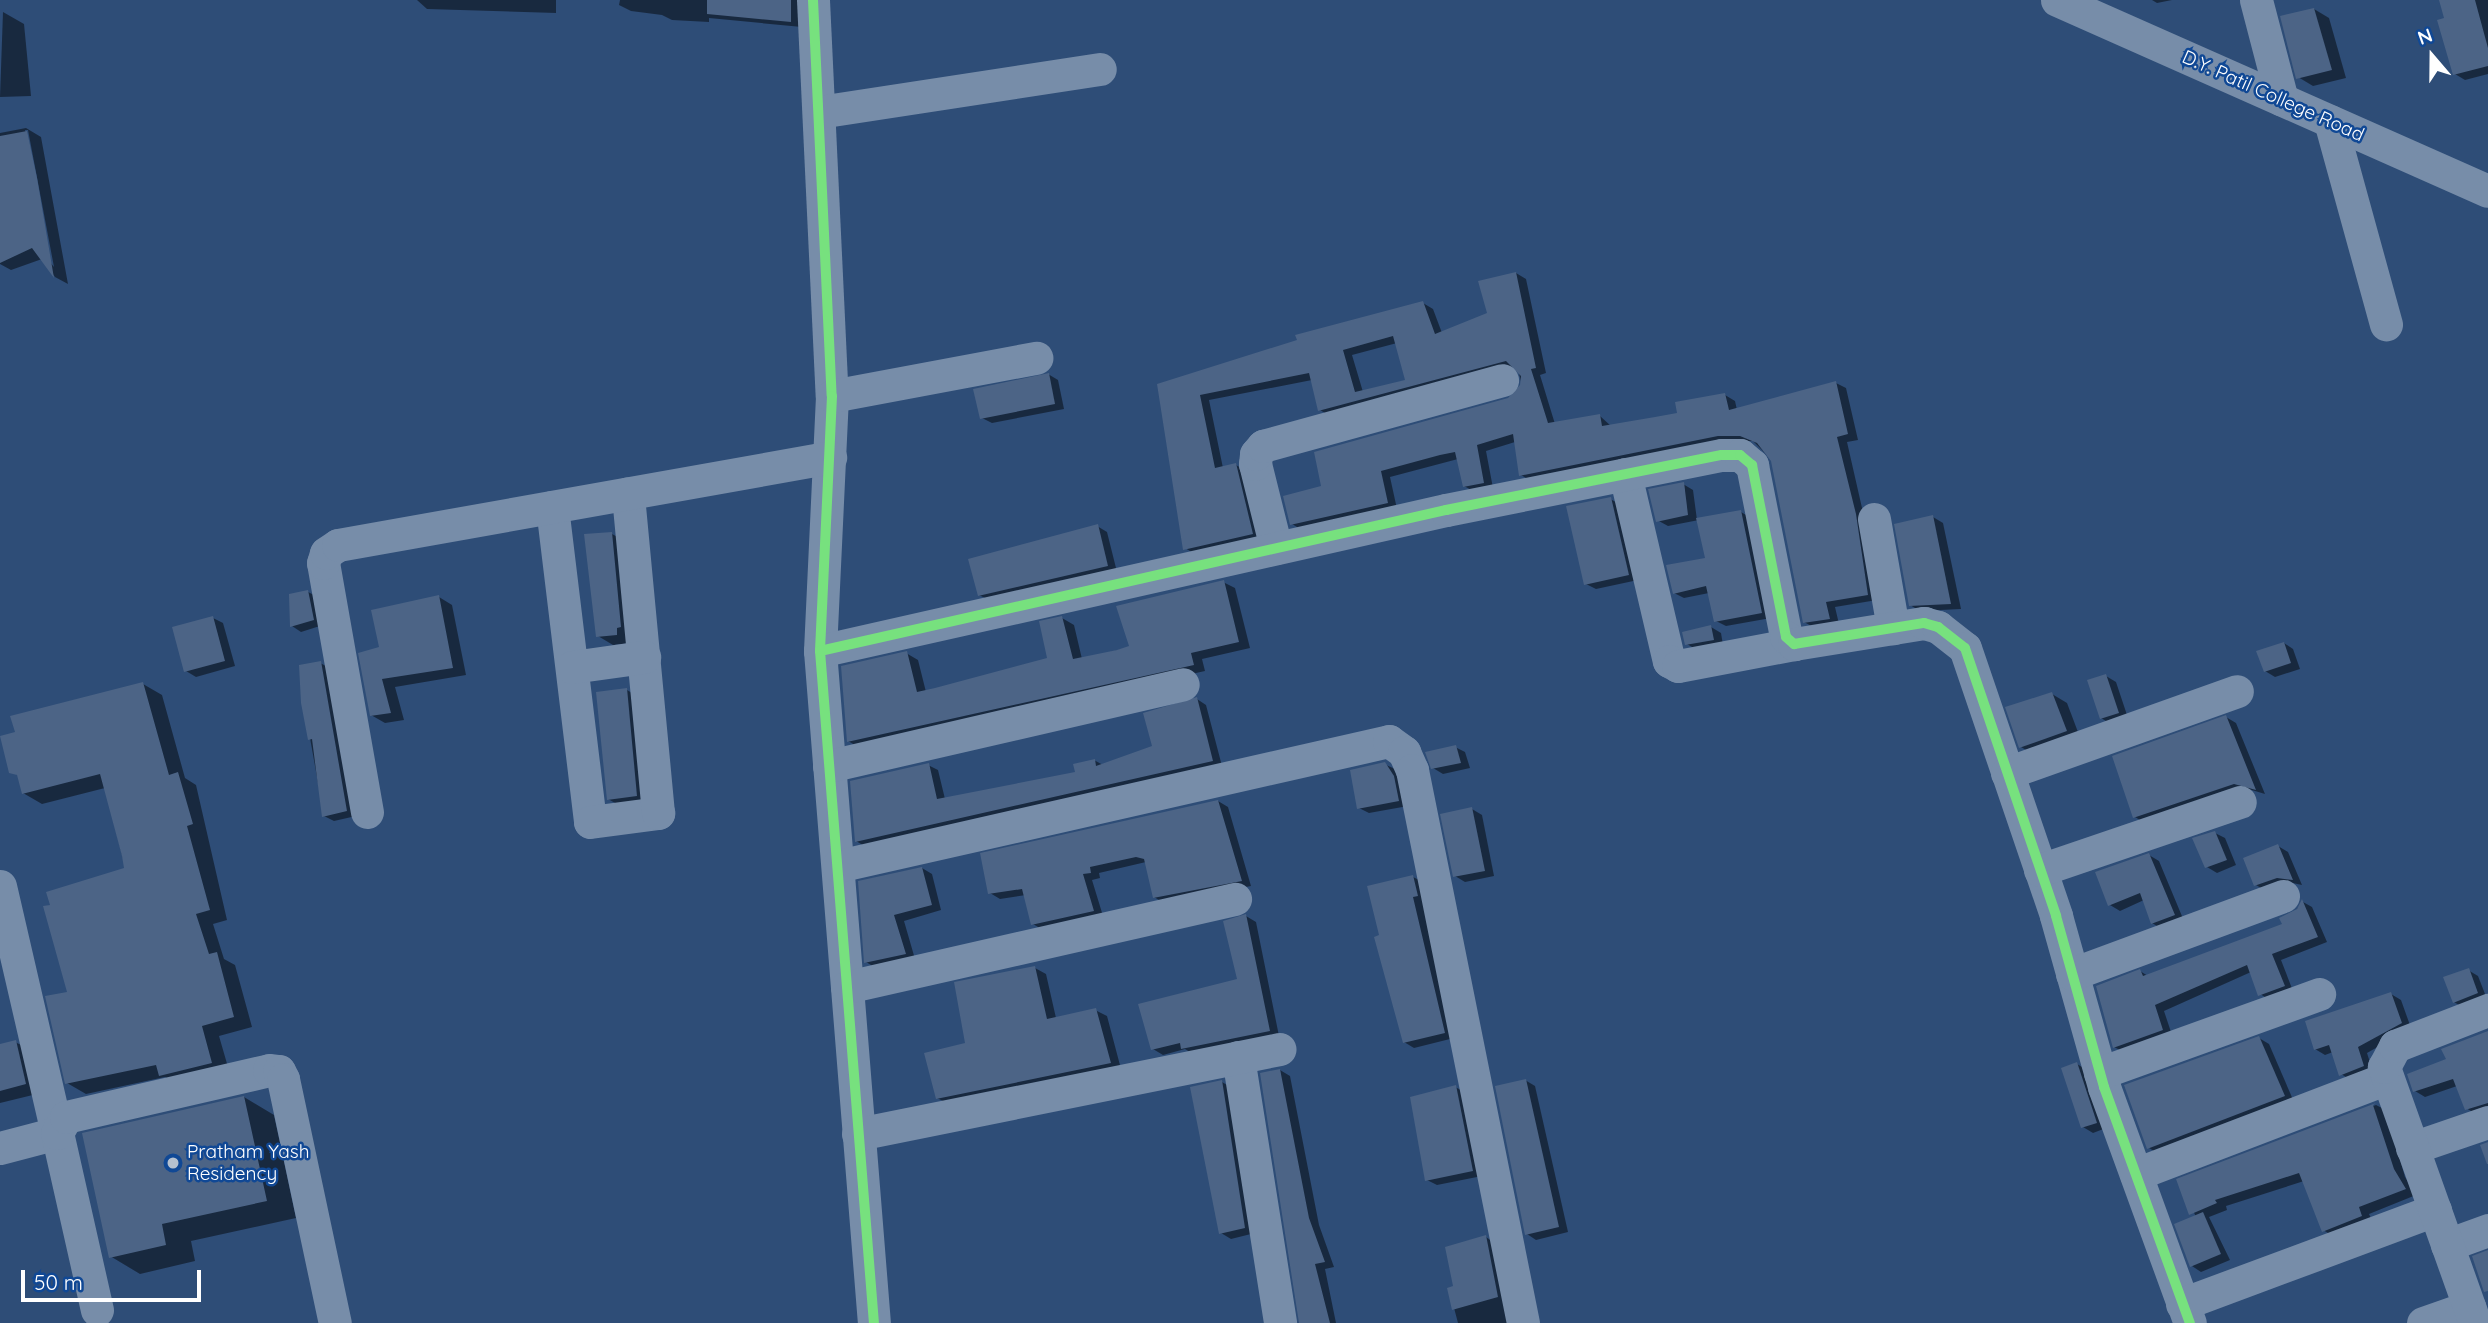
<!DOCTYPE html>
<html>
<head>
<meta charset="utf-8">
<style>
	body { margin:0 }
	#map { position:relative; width:2488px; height:1323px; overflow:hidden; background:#2e4d77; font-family:Quicksand,sans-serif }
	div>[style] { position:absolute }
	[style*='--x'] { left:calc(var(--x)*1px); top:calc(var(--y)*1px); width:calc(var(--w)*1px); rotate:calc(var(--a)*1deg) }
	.shadow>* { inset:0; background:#0007 }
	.building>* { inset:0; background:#4c6486 }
	.minor>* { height:33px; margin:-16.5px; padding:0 16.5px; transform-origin:16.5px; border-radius:16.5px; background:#778da9 }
	.cycleway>* { height:10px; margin:-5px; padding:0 5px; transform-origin:5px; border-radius:5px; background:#77e17e }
	.dots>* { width:19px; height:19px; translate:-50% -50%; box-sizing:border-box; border:4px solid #104895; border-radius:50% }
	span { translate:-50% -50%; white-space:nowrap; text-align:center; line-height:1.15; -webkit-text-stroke:5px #104895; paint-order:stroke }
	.street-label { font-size:19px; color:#fff }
	.poi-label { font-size:19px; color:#fff }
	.left { translate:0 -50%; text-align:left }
	.north { position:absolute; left:2397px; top:21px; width:70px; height:70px; -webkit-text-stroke:5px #104895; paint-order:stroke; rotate:340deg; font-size:19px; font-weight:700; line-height:28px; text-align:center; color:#fff }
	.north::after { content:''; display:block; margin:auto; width:24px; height:32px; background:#fff; clip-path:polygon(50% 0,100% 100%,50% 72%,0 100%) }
	.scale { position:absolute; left:21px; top:1270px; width:180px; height:32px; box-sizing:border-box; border:4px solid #fff; border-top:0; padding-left:9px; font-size:21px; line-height:24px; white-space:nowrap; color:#fff; -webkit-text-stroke:5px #104895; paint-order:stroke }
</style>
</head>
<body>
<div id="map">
	<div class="shadow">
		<div style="clip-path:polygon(417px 0,556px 0,556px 13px,427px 9px)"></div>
		<div style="clip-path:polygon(620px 0,802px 0,802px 27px,709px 18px,709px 22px,672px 20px,662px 15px,631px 11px,619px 5px)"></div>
		<div style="clip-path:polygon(2152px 0,2172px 0,2157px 3px)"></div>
		<div style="clip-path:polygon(2442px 0,2488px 0,2488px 74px,2465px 80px,2455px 74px)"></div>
		<div style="clip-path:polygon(2314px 9px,2329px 18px,2346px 78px,2313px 86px,2298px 77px)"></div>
		<div style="clip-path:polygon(3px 12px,24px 24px,31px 96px,0 97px)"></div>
		<div style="clip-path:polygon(evenodd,26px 128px,41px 137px,68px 284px,55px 277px,42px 259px,11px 270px,0 264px,0 133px,26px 128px,25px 130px,28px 130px,54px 267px,50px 262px,25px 130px)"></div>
		<div style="clip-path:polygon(evenodd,1516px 273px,1526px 279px,1546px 373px,1540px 375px,1555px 424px,1600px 416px,1611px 426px,1679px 414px,1725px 395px,1735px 401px,1737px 410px,1836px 383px,1846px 388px,1858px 440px,1847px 442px,1865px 521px,1877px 600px,1835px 607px,1839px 624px,1815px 628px,1804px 622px,1773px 461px,1753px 441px,1730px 441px,1531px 481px,1521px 475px,1515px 442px,1486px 451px,1493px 488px,1475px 492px,1464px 486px,1458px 459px,1390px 477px,1397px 509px,1302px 530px,1292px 524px,1323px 487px,1508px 400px,1522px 386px,1518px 369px,1508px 366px,1330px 416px,1320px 410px,1312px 380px,1209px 400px,1223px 468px,1236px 465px,1246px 471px,1262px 539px,1195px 554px,1185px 548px,1159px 385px,1423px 303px,1433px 309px,1442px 333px,1489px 314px,1516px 273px,1397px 343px,1407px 381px,1363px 392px,1352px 355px,1397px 343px)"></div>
		<div style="clip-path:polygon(1048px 374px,1058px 380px,1064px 409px,992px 423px,982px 418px)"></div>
		<div style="clip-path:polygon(1683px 484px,1693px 490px,1697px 520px,1741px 512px,1751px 518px,1771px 618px,1726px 626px,1716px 621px,1709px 593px,1684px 598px,1674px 593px,1707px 560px,1699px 520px,1668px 526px,1657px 520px)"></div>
		<div style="clip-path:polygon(1610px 499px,1620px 504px,1638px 580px,1596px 589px,1586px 584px)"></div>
		<div style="clip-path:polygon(1933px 517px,1943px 523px,1961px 609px,1920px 611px,1910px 605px)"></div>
		<div style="clip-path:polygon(1097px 526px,1107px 532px,1117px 572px,989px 600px,979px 595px)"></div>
		<div style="clip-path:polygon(612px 534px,627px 542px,632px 643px,613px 645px,598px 636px)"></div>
		<div style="clip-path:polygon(1223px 582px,1235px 588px,1250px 648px,1202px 659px,1205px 671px,860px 748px,848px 741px,906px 653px,918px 660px,926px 692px,1049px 659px,1062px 618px,1074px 625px,1082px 659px,1131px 647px)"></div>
		<div style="clip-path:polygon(308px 592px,318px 597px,323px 625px,301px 632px,292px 626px)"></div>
		<div style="clip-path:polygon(439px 597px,452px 605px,466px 675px,395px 687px,404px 720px,385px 723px,371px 715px,381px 649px)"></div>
		<div style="clip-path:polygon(213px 618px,223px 623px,235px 666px,196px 677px,186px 671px)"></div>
		<div style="clip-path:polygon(1711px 627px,1721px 633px,1723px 645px,1697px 650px,1687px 644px)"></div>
		<div style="clip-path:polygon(2284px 643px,2293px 649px,2300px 669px,2275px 677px,2265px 671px)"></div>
		<div style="clip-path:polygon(320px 663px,330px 668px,356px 816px,334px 821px,324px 816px,310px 738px)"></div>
		<div style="clip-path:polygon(2106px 676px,2116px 682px,2128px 718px,2111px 724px,2101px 718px)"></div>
		<div style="clip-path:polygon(143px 684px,162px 695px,185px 778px,196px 785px,227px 920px,213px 924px,224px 959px,235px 965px,252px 1027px,219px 1036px,230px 1074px,179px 1085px,165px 1077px,86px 1094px,67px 1083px,69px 993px,126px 870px,105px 788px,42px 804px,23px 793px,19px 776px,11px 771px)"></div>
		<div style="clip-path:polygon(627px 690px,642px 699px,652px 804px,624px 808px,608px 799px)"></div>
		<div style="clip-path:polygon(2052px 694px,2067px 703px,2081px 740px,2036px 756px,2021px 747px)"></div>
		<div style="clip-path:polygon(1197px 699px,1206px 705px,1222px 766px,866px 847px,856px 841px,928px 765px,938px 770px,945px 799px,1077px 773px,1094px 760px,1103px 765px,1154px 748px)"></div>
		<div style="clip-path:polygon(2226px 717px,2236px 723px,2265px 794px,2245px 788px,2145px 823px,2135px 817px)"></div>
		<div style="clip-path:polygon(1455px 747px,1465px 752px,1470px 768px,1443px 774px,1433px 768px)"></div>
		<div style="clip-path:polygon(1384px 764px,1395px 769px,1408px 806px,1369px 813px,1359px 808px)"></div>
		<div style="clip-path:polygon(1218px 801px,1228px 807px,1251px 886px,1164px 903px,1154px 897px,1146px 862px,1099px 873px,1100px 878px,1092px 880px,1103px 916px,1043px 930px,1033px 924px,1026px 895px,1000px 899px,990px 893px)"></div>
		<div style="clip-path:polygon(1472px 809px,1482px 815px,1494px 876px,1465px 882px,1455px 876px)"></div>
		<div style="clip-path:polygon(2215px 833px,2225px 838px,2236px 865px,2217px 873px,2207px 867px)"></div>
		<div style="clip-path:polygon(2278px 846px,2288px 852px,2302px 885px,2288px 882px,2266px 891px,2256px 885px)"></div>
		<div style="clip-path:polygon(2149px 855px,2159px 861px,2184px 921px,2162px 929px,2152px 923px,2144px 900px,2120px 911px,2110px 905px)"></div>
		<div style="clip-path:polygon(922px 868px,932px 874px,941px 910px,904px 921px,915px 959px,876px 968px,866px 962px,860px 883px)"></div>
		<div style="clip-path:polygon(1413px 877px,1423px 882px,1454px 1038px,1414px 1048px,1404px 1042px)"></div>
		<div style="clip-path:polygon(2303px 902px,2312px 907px,2327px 942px,2281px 960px,2293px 991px,2270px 1000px,2260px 994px,2251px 972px,2164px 1011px,2172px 1035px,2124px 1052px,2114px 1047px,2140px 971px,2148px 976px,2284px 925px)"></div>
		<div style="clip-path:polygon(1246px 916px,1256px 922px,1279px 1036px,1193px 1054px,1185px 1049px,1163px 1055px,1153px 1049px,1239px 980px)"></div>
		<div style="clip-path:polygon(1035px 968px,1046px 974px,1056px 1018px,1095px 1010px,1107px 1016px,1121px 1069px,949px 1104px,937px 1098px,967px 1044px)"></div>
		<div style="clip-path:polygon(2468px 970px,2478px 976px,2487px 999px,2464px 1008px,2454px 1002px)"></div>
		<div style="clip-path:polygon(2391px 994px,2401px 1000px,2411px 1028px,2367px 1053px,2373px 1072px,2351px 1080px,2341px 1074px,2333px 1052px,2325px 1055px,2315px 1049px)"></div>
		<div style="clip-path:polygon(2488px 1033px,2488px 1111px,2476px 1114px,2466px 1108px,2457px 1086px,2425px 1097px,2415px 1091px)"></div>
		<div style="clip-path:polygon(2259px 1038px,2269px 1044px,2294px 1102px,2159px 1154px,2149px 1148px)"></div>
		<div style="clip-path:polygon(15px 1042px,31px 1050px,41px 1093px,0 1103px,0 1046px)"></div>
		<div style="clip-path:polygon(2077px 1064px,2087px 1070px,2106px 1128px,2093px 1133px,2083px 1127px)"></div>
		<div style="clip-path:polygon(1280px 1070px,1290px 1076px,1319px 1225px,1334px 1267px,1325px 1269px,1336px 1323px,1300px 1323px)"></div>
		<div style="clip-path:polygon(1525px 1080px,1535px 1086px,1568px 1232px,1536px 1240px,1527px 1234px)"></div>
		<div style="clip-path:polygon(1222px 1082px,1232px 1088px,1255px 1233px,1231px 1239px,1221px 1233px)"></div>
		<div style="clip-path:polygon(1455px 1087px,1465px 1092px,1482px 1176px,1437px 1185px,1427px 1180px)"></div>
		<div style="clip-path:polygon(244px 1097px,274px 1115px,296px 1218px,191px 1241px,195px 1261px,140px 1274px,110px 1256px)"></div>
		<div style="clip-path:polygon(2376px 1105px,2386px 1110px,2405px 1177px,2416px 1195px,2369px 1214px,2373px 1223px,2335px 1237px,2323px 1230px,2304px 1181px,2226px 1206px,2227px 1210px,2209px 1217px,2230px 1260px,2201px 1272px,2192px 1266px,2196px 1217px,2179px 1180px)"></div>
		<div style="clip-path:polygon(1486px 1237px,1496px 1244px,1511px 1323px,1458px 1323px,1449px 1289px,1455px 1287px)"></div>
	</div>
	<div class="building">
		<div style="clip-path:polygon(707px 0,791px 0,791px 22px,707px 14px)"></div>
		<div style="clip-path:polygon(2439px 0,2475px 0,2488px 48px,2488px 66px,2453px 75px,2437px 20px,2444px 18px)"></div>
		<div style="clip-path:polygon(2314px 8px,2332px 70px,2296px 79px,2280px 16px)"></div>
		<div style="clip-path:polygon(27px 131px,37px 178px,54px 278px,32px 248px,0 263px,0 136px)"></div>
		<div style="clip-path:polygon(evenodd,1516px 272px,1536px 368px,1531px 369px,1548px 423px,1600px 414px,1602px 426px,1655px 417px,1677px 413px,1675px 402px,1725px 393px,1729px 410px,1836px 381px,1848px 434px,1837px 437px,1856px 514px,1868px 595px,1826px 602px,1830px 619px,1803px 623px,1771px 461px,1757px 443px,1740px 436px,1718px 436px,1519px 476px,1513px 434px,1477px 445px,1484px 483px,1463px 487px,1455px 452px,1440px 455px,1381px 471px,1388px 503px,1290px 525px,1283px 496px,1321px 486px,1314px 452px,1508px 398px,1520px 385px,1521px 376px,1506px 361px,1318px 411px,1309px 373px,1200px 395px,1215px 468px,1236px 463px,1253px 534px,1183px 550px,1157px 384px,1297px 340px,1295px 335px,1423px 301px,1435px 334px,1487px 313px,1478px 281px,1516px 272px,1393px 336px,1405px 380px,1355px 392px,1343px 350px,1393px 336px)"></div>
		<div style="clip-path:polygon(1049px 373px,1055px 404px,980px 419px,973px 389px)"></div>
		<div style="clip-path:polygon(1684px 482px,1688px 515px,1656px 522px,1648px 489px)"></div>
		<div style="clip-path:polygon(1611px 497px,1629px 575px,1584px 585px,1566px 506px)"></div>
		<div style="clip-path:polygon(1741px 510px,1762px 613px,1714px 622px,1706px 586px,1673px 594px,1666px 565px,1705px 558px,1696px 518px)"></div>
		<div style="clip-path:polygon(1933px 515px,1951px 604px,1909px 606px,1894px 524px)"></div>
		<div style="clip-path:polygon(1098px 524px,1108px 566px,978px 596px,968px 559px)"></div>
		<div style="clip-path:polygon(612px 532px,621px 627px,617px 628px,617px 635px,596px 637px,584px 534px)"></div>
		<div style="clip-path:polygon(1224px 580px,1239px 642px,1191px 653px,1194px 665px,847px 742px,841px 666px,907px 651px,917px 692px,935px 688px,1047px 658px,1039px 621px,1062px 616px,1073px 659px,1117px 650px,1129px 646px,1116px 606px)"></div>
		<div style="clip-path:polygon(308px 590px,314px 620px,290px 627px,289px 594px)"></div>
		<div style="clip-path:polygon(439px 595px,453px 668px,382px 679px,391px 713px,370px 716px,358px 653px,379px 647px,371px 610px)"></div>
		<div style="clip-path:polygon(213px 616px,225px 661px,184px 672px,172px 627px)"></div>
		<div style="clip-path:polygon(1711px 625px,1714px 640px,1685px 645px,1682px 632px)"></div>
		<div style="clip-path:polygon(2284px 642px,2291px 663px,2264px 672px,2256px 651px)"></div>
		<div style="clip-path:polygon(321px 661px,347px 811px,322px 817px,312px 739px,308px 740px,301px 703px,299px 665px)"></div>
		<div style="clip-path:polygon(2106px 674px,2119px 713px,2100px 719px,2087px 680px)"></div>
		<div style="clip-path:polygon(143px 682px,169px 775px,178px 772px,193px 824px,187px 826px,210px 910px,196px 914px,209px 954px,217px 952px,234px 1017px,202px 1026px,212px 1063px,159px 1076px,156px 1065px,65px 1084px,45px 996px,67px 992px,43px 906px,50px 905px,46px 892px,124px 868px,122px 856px,100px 774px,22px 794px,17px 775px,9px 773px,0 736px,15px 732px,10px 716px)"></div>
		<div style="clip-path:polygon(627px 688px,637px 796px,607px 800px,596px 692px)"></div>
		<div style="clip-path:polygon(2052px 692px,2067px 731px,2019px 748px,2005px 707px)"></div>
		<div style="clip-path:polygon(1197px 697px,1213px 761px,855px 842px,850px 781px,929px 763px,937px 799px,1075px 772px,1073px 764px,1095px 759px,1096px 766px,1152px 746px,1143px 713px)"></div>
		<div style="clip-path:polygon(2226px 715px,2256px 790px,2234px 784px,2133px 818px,2112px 756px)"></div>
		<div style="clip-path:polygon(1456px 745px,1461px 763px,1431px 769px,1425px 752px)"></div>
		<div style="clip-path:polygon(1385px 762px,1394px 776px,1399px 801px,1357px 809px,1350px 770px)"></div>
		<div style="clip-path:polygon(1218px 800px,1242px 881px,1153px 898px,1144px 859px,1136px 857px,1090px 867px,1091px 873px,1083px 874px,1094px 911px,1031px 925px,1022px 889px,988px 894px,980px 853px)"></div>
		<div style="clip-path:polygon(1472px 807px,1485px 871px,1453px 877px,1440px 814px)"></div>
		<div style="clip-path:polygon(2215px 831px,2227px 860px,2205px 868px,2192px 838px)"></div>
		<div style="clip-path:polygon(2278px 844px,2293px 880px,2277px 878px,2254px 886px,2243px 858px)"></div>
		<div style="clip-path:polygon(2149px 853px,2175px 915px,2151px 924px,2140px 893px,2108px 906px,2095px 872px)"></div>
		<div style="clip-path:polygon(922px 867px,932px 905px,894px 915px,906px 954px,864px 963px,858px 881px)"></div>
		<div style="clip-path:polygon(1413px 875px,1418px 896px,1413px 897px,1445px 1033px,1403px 1043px,1374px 937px,1379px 935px,1367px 886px)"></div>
		<div style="clip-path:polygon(2302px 899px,2318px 937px,2272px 954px,2285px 986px,2258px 996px,2247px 965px,2155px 1005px,2163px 1030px,2113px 1048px,2096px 986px,2140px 969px,2143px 976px,2282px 924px,2279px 918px,2297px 909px)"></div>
		<div style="clip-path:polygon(1246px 914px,1270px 1031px,1181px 1049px,1180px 1043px,1151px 1050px,1138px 1004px,1237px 979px,1223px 921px)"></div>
		<div style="clip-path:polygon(1035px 966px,1047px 1019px,1096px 1008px,1111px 1063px,936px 1099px,924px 1053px,965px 1043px,954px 982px)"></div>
		<div style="clip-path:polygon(2469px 968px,2478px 993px,2453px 1003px,2443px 977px)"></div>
		<div style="clip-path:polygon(2391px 992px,2402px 1023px,2358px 1047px,2364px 1066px,2339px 1076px,2329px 1045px,2314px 1050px,2305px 1021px)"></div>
		<div style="clip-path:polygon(2488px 1031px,2488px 1103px,2465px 1110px,2453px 1079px,2413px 1092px,2407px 1074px,2446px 1059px,2441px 1049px)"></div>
		<div style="clip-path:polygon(2259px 1036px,2285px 1096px,2147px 1149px,2124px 1085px)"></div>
		<div style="clip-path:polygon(16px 1040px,26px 1084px,0 1091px,0 1044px)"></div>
		<div style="clip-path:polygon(2077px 1062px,2097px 1123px,2081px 1128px,2061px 1068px)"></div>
		<div style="clip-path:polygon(1280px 1069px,1309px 1218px,1325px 1262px,1315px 1264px,1330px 1323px,1299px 1323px,1260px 1073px)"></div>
		<div style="clip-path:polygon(1526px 1079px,1559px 1227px,1525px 1235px,1495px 1086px)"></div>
		<div style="clip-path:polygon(1222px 1080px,1245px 1228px,1219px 1234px,1190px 1087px)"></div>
		<div style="clip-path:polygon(1456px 1085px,1473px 1171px,1425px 1181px,1410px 1097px)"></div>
		<div style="clip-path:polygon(244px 1096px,267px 1201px,162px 1224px,166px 1245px,109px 1258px,82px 1133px)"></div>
		<div style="clip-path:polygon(2376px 1103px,2373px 1105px,2394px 1169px,2406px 1189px,2359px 1207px,2362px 1216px,2322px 1232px,2299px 1173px,2215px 1200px,2217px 1203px,2189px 1215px,2176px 1179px)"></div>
		<div style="clip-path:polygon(2488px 1142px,2488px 1164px,2487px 1164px,2480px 1145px)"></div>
		<div style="clip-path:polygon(2203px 1212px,2221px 1254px,2190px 1267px,2174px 1224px)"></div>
		<div style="clip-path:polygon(1486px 1235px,1498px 1297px,1452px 1310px,1447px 1288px,1453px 1286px,1445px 1247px)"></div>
		<div style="clip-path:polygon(2488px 1250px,2488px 1291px,2484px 1292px,2472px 1256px)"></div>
	</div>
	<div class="minor">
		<div style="--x:813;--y:0;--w:396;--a:87.3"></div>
		<div style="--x:832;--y:396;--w:255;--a:92.7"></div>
		<div style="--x:820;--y:651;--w:674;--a:85.41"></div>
		<div style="--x:2057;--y:0;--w:471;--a:23.9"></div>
		<div style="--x:2256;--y:0;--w:103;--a:75.4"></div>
		<div style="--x:819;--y:112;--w:284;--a:-8.7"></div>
		<div style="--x:2330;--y:121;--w:211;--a:74.6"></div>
		<div style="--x:832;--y:396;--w:208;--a:-10.6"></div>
		<div style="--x:1625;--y:474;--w:192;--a:76.8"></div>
		<div style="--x:1669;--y:661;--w:10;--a:29"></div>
		<div style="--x:1678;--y:666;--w:118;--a:-10.7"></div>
		<div style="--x:552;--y:507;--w:317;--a:83.1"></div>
		<div style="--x:590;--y:822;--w:69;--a:-7.5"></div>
		<div style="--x:658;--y:813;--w:321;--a:-95.4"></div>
		<div style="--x:1874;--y:519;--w:111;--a:80.1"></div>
		<div style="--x:1276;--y:548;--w:87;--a:-104"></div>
		<div style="--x:1255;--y:464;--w:10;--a:-84"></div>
		<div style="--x:1256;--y:454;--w:11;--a:-49"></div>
		<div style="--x:1263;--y:446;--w:248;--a:-15.4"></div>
		<div style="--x:820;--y:651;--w:642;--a:-12.69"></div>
		<div style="--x:1446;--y:510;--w:281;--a:-11.3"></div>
		<div style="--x:1722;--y:455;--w:18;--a:0"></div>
		<div style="--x:1740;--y:455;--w:16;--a:40"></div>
		<div style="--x:1752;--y:465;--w:175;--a:78.8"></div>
		<div style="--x:1786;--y:637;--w:11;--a:41"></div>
		<div style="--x:1794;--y:644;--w:132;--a:-9.2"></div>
		<div style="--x:1924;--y:623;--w:15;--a:16"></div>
		<div style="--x:1938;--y:627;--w:34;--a:38"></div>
		<div style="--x:1965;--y:648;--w:283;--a:71.2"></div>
		<div style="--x:2056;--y:916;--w:178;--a:74.3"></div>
		<div style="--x:2104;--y:1087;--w:251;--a:70"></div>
		<div style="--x:572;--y:667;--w:73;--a:-7.9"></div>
		<div style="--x:829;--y:766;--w:363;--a:-13"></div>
		<div style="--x:2007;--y:773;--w:244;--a:-19.6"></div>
		<div style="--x:367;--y:812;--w:253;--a:-100"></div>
		<div style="--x:323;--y:563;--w:10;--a:-73"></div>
		<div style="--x:326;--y:553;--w:14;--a:-34"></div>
		<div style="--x:338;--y:545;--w:500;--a:-10.1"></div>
		<div style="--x:838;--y:866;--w:565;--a:-12.78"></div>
		<div style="--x:1389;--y:741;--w:19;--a:36"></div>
		<div style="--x:1404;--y:752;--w:20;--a:66"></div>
		<div style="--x:1412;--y:770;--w:564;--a:78.65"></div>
		<div style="--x:2040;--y:870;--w:211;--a:-18.8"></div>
		<div style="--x:0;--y:886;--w:253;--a:77"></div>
		<div style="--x:57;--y:1133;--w:59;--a:165.3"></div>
		<div style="--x:2072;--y:974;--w:225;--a:-20.3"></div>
		<div style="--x:847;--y:987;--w:398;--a:-12.8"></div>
		<div style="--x:1238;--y:1057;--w:269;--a:81"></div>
		<div style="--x:2100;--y:1073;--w:233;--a:-19.8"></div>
		<div style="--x:858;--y:1134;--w:430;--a:-11.4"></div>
		<div style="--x:2412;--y:1148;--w:80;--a:-18.9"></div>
		<div style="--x:2136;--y:1174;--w:269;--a:-20.9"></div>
		<div style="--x:2447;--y:1245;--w:44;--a:-20.1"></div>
		<div style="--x:2182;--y:1304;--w:270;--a:-20.4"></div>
		<div style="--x:97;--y:1310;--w:181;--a:-102.7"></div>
		<div style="--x:57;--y:1133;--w:18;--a:-61"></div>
		<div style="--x:66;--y:1117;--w:208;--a:-13"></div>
		<div style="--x:269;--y:1070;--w:10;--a:6"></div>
		<div style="--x:279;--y:1071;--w:9;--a:63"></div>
		<div style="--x:283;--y:1079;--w:249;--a:78"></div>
		<div style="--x:2423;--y:1323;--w:49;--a:-19.2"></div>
		<div style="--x:2475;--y:1323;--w:272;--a:-109.6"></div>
		<div style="--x:2384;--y:1067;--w:24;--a:-62"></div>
		<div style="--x:2395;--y:1046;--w:100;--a:-21.2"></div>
	</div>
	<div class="cycleway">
		<div style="--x:813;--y:0;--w:396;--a:87.3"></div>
		<div style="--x:832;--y:396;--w:255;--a:92.7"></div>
		<div style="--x:820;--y:651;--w:674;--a:85.41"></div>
		<div style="--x:820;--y:651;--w:642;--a:-12.69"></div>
		<div style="--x:1446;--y:510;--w:281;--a:-11.3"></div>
		<div style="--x:1722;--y:455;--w:18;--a:0"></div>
		<div style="--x:1740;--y:455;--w:16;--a:40"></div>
		<div style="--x:1752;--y:465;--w:175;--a:78.8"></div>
		<div style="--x:1786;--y:637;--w:11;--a:41"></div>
		<div style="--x:1794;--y:644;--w:132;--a:-9.2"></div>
		<div style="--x:1924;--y:623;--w:15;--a:16"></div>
		<div style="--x:1938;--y:627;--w:34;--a:38"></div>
		<div style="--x:1965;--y:648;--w:283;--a:71.2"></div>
		<div style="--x:2056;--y:916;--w:178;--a:74.3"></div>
		<div style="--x:2104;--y:1087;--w:251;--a:70"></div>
	</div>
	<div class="dots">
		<div style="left:173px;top:1163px;background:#b6c1cf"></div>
	</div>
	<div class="street-label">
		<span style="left:2273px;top:96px;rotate:24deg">D.Y. Patil College Road</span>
	</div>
	<div class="poi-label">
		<span class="left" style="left:187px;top:1163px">Pratham Yash<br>Residency</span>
	</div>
	<div class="north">N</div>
	<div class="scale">50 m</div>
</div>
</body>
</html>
